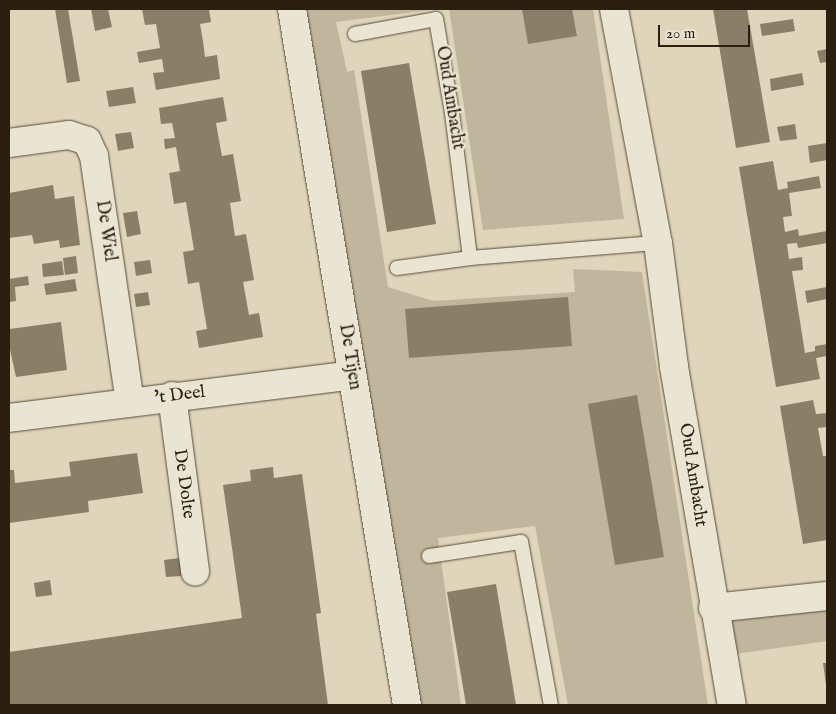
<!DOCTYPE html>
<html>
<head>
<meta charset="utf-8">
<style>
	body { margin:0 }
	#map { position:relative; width:836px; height:714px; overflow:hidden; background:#dfd5ba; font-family:"IM FELL English",serif }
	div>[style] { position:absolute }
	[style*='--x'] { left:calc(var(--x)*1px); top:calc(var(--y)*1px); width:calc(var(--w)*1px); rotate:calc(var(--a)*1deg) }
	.green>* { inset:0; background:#c0b69d }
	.building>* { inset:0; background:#897e68 }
	.roads { filter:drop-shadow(0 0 1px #584c3a) drop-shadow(0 0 1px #584c3a) }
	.service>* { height:14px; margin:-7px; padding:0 7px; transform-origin:7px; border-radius:7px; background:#eae4d2 }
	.minor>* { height:28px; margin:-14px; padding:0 14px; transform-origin:14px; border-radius:14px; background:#eae4d2 }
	span { translate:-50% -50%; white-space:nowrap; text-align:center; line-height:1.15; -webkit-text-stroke:4.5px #eae4d2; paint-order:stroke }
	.street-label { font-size:18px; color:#2b1f0f }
	.frame { position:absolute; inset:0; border:10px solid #2b1f0f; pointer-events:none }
	.scale { position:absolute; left:658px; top:25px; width:92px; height:22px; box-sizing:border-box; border:2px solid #2b1f0f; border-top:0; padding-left:6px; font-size:15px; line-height:18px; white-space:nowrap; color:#2b1f0f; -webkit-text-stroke:4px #eae4d2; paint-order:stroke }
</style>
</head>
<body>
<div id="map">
	<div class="green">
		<div style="clip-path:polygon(304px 9px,438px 9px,336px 22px,347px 72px,354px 70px,388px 287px,433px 301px,575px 292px,573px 269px,642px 272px,708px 705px,568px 705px,535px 526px,438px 538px,461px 705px,419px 705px)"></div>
		<div style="clip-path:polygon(449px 9px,593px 9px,624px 219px,483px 230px)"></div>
		<div style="clip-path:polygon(827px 586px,827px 641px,735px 654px,726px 599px)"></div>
	</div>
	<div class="building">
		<div style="clip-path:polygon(55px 9px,68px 9px,80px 81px,67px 83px)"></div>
		<div style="clip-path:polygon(91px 9px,108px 9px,112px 27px,95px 31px)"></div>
		<div style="clip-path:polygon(142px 9px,209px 9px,211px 22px,200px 24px,203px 41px,205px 57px,217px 55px,220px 79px,156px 90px,153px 73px,164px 72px,162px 59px,139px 63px,137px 52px,160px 48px,156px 24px,145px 25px)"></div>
		<div style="clip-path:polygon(522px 9px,572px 9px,577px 36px,528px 44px)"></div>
		<div style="clip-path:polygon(713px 9px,747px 9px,770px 142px,736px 148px)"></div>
		<div style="clip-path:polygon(793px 19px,795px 31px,762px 36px,760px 24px)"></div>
		<div style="clip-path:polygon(827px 49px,827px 62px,820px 63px,817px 51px)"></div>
		<div style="clip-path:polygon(409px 63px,436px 224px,387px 232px,361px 71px)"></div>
		<div style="clip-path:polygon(802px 73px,804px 85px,771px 91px,770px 79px)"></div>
		<div style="clip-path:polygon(133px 87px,136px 103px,109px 107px,106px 91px)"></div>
		<div style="clip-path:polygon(223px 97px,227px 121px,216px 123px,219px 140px,222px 156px,233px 154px,241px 201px,230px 203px,235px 236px,246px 234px,254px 280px,243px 282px,249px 315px,259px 313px,263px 337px,199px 348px,196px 331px,207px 329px,199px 282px,188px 284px,183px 252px,194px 250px,186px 202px,174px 204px,169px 173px,180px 171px,176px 147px,165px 149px,164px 139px,175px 138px,172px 123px,161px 124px,159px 108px)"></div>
		<div style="clip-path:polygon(795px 124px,797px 139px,780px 141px,777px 127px)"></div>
		<div style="clip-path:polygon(131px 132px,134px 148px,118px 151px,115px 134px)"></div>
		<div style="clip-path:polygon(827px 143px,827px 160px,810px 163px,808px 146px)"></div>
		<div style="clip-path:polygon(773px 161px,778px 190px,788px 188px,787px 182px,819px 176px,821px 188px,789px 193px,792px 216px,783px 217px,785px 232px,798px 229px,799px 236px,827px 231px,827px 243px,798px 248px,797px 243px,787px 244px,789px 259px,802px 257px,803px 270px,792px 271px,805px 353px,815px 351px,815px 346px,827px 344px,827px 356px,816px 358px,820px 379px,776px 387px,739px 167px)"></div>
		<div style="clip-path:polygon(53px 185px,55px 199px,74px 196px,80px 245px,60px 248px,59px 240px,34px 244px,32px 235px,9px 238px,9px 193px)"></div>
		<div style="clip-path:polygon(137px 211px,141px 234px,127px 237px,123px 213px)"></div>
		<div style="clip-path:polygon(76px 256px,78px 273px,65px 275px,63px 258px)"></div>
		<div style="clip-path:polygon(150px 260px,152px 273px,136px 276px,134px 262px)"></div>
		<div style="clip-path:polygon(62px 261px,64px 275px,43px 277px,42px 264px)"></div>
		<div style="clip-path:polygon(28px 276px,29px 285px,15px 287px,16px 301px,9px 302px,9px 279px)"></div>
		<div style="clip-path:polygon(75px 279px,77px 291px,46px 295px,44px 284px)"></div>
		<div style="clip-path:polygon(827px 287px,827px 299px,807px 303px,805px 291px)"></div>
		<div style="clip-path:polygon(148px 292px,150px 305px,136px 307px,134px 294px)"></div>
		<div style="clip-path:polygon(568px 297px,572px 346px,409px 358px,405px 309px)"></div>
		<div style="clip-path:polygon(61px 322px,67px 370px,16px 377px,9px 345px,9px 326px,10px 329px)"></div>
		<div style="clip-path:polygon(637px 395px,664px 557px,615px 565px,588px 404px)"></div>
		<div style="clip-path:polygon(813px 400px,816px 414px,827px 413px,827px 427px,818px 428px,823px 456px,827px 456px,827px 540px,803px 544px,780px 406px)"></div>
		<div style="clip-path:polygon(137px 453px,143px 493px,88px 501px,89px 512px,9px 523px,9px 470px,14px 470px,15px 483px,71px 476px,69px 462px)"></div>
		<div style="clip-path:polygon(273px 467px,274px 478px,302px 474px,321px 613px,316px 614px,328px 705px,9px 705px,9px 652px,242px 618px,223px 485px,251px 481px,250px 470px)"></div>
		<div style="clip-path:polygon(180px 558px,182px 576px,166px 577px,164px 560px)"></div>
		<div style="clip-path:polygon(50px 580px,52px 595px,36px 597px,34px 583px)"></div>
		<div style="clip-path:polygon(496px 584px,516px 705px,466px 705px,447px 592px)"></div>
		<div style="clip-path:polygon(823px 663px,827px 663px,827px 685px,826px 685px)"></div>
	</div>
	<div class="roads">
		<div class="service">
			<div style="--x:355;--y:34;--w:82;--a:-10.5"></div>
			<div style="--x:436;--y:19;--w:95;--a:80.3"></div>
			<div style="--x:452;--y:113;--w:146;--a:82.9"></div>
			<div style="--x:470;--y:258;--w:189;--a:-4.6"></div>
			<div style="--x:397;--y:268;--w:74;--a:-7.8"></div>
			<div style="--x:429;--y:556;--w:93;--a:-8.7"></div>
			<div style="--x:521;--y:542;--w:166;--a:79.6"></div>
		</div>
		<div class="minor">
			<div style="--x:292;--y:9;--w:705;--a:80.62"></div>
			<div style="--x:614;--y:9;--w:238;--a:79.4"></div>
			<div style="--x:658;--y:243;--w:125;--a:82.6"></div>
			<div style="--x:674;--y:367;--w:343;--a:80.3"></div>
			<div style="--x:9;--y:143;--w:61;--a:-7.6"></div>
			<div style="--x:69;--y:135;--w:19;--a:18"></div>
			<div style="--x:87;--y:141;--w:17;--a:65"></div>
			<div style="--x:94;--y:156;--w:249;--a:81.7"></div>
			<div style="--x:172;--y:396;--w:177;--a:82.5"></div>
			<div style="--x:9;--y:418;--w:346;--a:-7.1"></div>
			<div style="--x:713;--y:608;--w:115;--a:-6"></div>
		</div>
	</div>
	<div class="street-label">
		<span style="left:449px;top:98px;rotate:81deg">Oud Ambacht</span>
		<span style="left:105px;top:231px;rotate:82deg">De Wiel</span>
		<span style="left:349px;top:357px;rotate:81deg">De Tijen</span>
		<span style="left:180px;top:396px;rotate:-7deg">'t Deel</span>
		<span style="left:692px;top:475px;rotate:81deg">Oud Ambacht</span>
		<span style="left:183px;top:484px;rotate:82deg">De Dolte</span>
	</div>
	<div class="frame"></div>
	<div class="scale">20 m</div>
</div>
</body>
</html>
